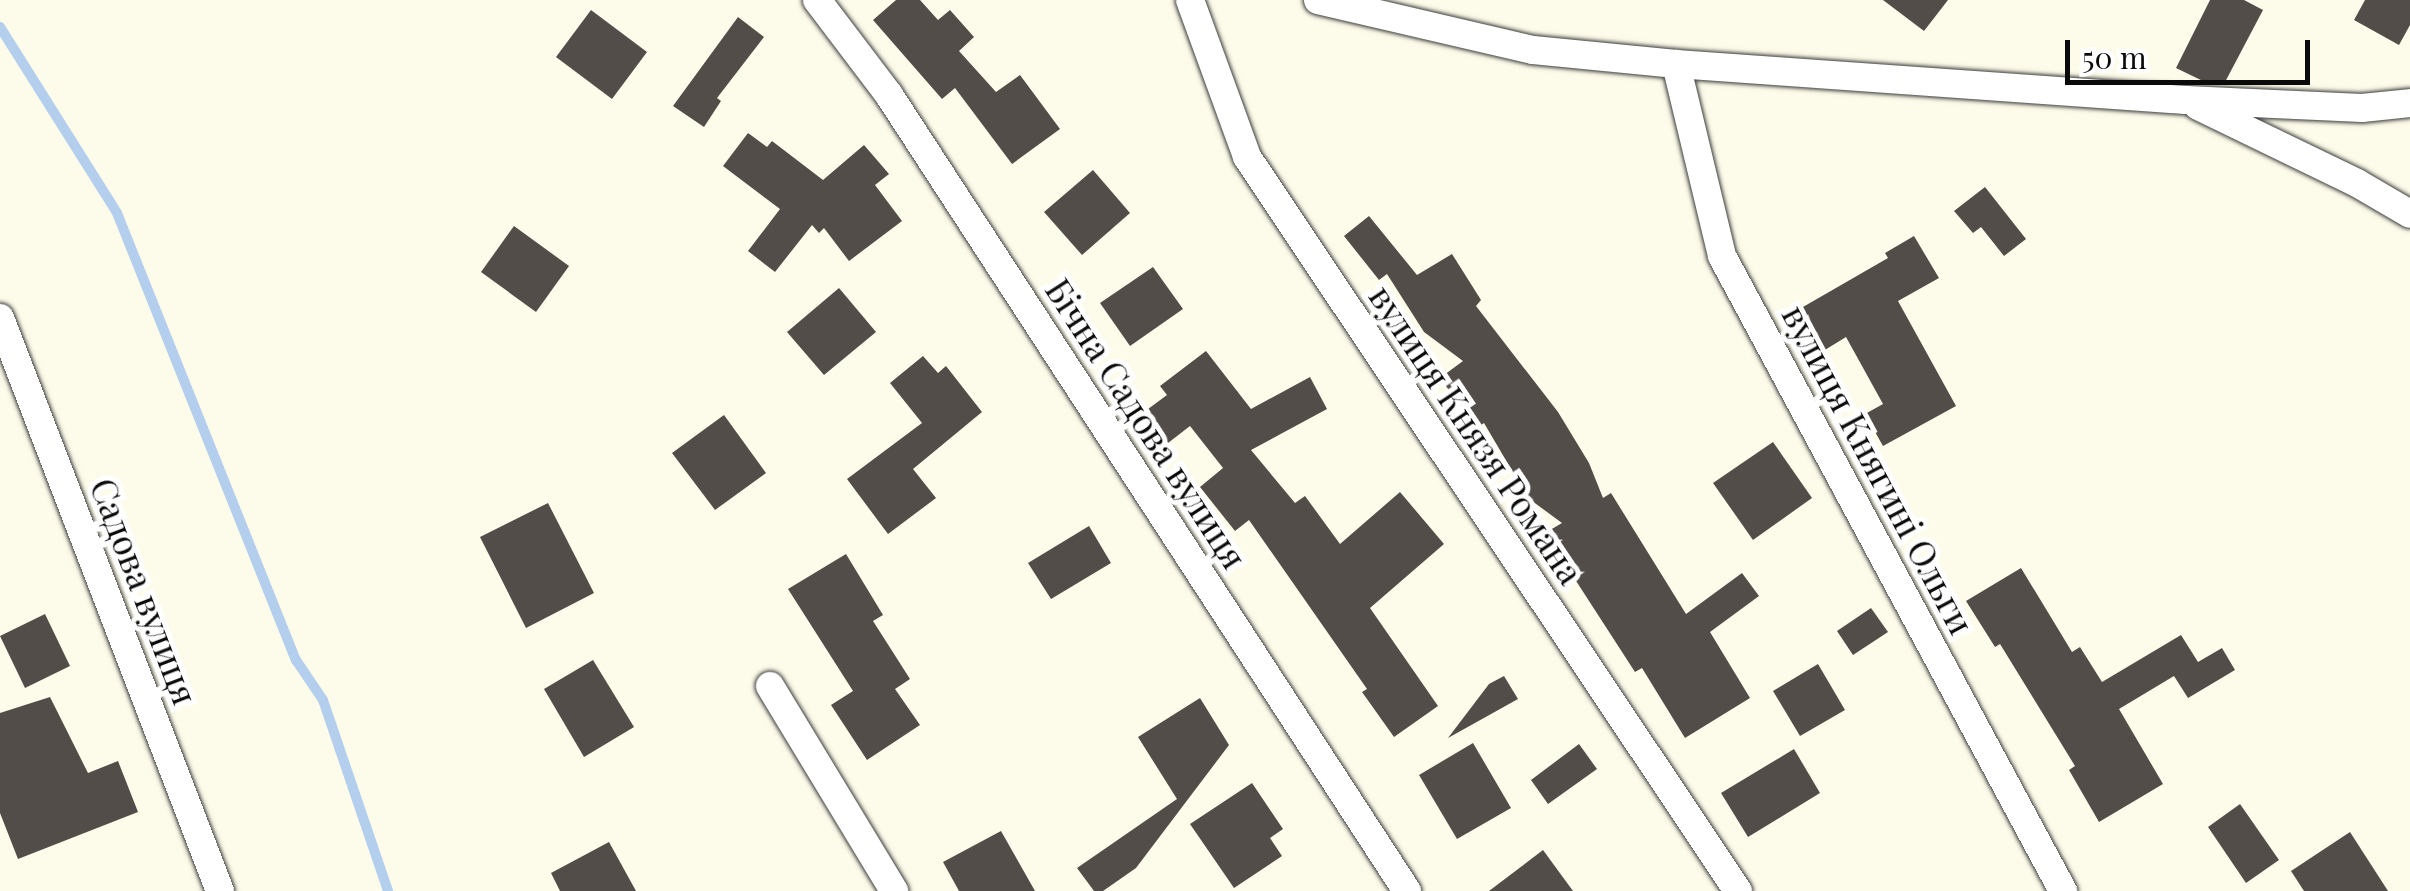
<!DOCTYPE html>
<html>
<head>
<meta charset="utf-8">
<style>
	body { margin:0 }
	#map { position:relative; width:2410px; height:891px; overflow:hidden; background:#fdfcea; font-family:"Playfair Display",serif }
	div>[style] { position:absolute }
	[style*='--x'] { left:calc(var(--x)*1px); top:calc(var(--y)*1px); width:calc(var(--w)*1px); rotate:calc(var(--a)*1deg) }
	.stream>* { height:10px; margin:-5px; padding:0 5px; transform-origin:5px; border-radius:5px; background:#b4cfee }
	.building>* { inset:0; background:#524d48 }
	.roads { filter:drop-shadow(0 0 2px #3d3d3d) drop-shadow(0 0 2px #3d3d3d) }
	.minor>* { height:28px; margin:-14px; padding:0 14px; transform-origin:14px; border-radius:14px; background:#fff }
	span { translate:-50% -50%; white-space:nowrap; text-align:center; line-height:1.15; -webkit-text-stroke:10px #fff; paint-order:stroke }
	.street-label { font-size:35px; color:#0a0a0a }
	.scale { position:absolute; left:2065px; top:40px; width:245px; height:45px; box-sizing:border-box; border:5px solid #0a0a0a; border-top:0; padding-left:12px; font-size:30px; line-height:35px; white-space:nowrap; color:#0a0a0a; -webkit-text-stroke:8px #fff; paint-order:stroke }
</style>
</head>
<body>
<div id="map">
	<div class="stream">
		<div style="--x:0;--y:27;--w:220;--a:57.8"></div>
		<div style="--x:117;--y:213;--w:482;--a:68.2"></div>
		<div style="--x:296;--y:660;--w:48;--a:56"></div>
		<div style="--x:323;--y:700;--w:202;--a:71.2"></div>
	</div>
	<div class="building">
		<div style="clip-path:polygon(896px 0,920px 0,938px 20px,950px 10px,974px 37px,959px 51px,996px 92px,1020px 75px,1060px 129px,1012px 164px,955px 88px,942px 99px,873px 20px)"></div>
		<div style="clip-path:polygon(1883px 0,1948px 0,1924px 31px)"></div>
		<div style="clip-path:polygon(2210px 0,2244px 0,2263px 10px,2224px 84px,2207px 83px,2176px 68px)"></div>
		<div style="clip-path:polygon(2365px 0,2410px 0,2410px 25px,2399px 45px,2354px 20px)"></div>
		<div style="clip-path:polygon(591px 10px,647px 52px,612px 99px,556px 57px)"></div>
		<div style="clip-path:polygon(738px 17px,764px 37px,717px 98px,721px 101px,704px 127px,673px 106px)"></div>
		<div style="clip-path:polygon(748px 133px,767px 147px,772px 141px,823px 180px,864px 145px,889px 174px,875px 185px,902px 221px,849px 261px,824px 228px,819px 233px,812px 225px,775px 272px,748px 251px,780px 209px,723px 166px)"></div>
		<div style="clip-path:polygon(1093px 170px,1130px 213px,1082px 255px,1044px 212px)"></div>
		<div style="clip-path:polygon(1985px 187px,2026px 239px,2004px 256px,1981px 227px,1973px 233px,1954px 211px)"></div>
		<div style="clip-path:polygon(1369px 216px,1417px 275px,1452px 254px,1481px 300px,1476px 306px,1558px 412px,1589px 463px,1603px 498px,1611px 493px,1686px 614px,1742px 573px,1759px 596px,1710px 632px,1750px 698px,1685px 738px,1642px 668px,1635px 672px,1545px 533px,1562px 523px,1528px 498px,1484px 423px,1477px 428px,1440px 378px,1463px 361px,1424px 332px,1387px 274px,1379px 280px,1344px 236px)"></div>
		<div style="clip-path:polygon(514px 226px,569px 266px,536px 312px,481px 272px)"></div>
		<div style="clip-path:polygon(1914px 236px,1939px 278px,1898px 301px,1956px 406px,1883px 446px,1865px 414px,1883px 404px,1846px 337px,1820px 353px,1796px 311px,1888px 258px,1885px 253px)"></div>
		<div style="clip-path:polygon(1153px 267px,1183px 309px,1130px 346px,1100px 303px)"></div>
		<div style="clip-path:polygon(839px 288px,876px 332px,824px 375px,787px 332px)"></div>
		<div style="clip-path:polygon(1206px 351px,1251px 409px,1310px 377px,1327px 409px,1251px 450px,1295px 503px,1305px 496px,1340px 544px,1400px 492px,1444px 544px,1370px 608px,1438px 706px,1394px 737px,1362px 692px,1367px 689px,1249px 520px,1235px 531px,1200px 487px,1223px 468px,1190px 426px,1168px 443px,1144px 412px,1167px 395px,1160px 386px)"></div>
		<div style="clip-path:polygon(923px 356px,938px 373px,946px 366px,982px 412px,913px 469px,936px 498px,888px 534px,847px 479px,922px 423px,890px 383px)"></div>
		<div style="clip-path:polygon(724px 415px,766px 473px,715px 510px,672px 453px)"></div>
		<div style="clip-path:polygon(1773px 442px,1812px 498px,1753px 540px,1713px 483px)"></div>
		<div style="clip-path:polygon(548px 503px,594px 593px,526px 628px,480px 537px)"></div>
		<div style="clip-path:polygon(1089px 526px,1111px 563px,1051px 599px,1028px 563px)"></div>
		<div style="clip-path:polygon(846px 554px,883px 615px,873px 621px,910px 679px,895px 689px,920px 725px,867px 760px,831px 705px,853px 691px,788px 589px)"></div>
		<div style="clip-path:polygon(2021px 568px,2072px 652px,2080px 647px,2102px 682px,2181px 635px,2198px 662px,2222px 648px,2235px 670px,2188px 698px,2174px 676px,2119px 709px,2163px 784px,2099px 822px,2069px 770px,2075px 766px,2000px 644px,1995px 647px,1966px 601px)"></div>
		<div style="clip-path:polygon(1871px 608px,1888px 632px,1853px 655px,1837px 631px)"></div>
		<div style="clip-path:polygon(45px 614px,70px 666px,25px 688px,0 636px)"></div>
		<div style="clip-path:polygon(593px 660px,634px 727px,584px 757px,544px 689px)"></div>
		<div style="clip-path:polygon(1818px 664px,1845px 710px,1800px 736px,1773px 691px)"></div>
		<div style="clip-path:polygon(1504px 676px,1518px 699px,1448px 738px,1489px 684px)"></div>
		<div style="clip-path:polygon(50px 697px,88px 773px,118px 761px,138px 812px,18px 859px,0 813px,0 713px)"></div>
		<div style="clip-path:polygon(1200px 698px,1229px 745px,1136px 868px,1103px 891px,1094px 891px,1077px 868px,1177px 799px,1138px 737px)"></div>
		<div style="clip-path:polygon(1473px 743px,1511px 808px,1457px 839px,1419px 775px)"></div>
		<div style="clip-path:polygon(1579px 744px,1597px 769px,1548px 804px,1531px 780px)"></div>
		<div style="clip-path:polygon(1794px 749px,1820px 793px,1748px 837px,1721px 793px)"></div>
		<div style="clip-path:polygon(1252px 783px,1283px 829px,1270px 838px,1282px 856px,1234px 888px,1190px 824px)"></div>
		<div style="clip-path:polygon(2240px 804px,2279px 860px,2246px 883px,2208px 827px)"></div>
		<div style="clip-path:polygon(1001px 831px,1035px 891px,959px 891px,943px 862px)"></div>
		<div style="clip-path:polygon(2350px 832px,2388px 891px,2304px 891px,2291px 871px)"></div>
		<div style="clip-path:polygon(609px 842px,636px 891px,560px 891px,551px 873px)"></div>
		<div style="clip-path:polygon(1543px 850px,1573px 891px,1489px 891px)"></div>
	</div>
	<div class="roads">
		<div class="minor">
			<div style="--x:817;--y:0;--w:119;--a:52.8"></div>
			<div style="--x:889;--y:95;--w:950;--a:56.95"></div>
			<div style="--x:1190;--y:0;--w:167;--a:70"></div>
			<div style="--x:1247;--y:157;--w:883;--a:56.22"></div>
			<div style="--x:1318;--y:0;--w:221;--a:13.1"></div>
			<div style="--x:1533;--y:50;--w:144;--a:5.6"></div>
			<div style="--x:1676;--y:64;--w:511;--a:4.04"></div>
			<div style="--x:2186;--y:100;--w:176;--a:2.6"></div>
			<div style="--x:2362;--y:108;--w:48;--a:-5.9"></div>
			<div style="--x:1676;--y:64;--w:197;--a:76.5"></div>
			<div style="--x:1722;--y:256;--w:721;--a:61.76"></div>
			<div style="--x:2198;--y:106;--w:177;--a:25.8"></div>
			<div style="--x:2357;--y:183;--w:61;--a:30.3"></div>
			<div style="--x:0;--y:318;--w:614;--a:69"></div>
			<div style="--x:770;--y:686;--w:240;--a:58.8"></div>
		</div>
	</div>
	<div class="street-label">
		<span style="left:1147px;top:423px;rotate:57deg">Бічна Садова вулиця</span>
		<span style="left:1477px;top:434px;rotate:56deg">вулиця Князя Романа</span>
		<span style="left:1879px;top:469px;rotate:62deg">вулиця Княгині Ольги</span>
		<span style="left:145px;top:591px;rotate:69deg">Садова вулиця</span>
	</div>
	<div class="scale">50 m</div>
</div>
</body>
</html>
